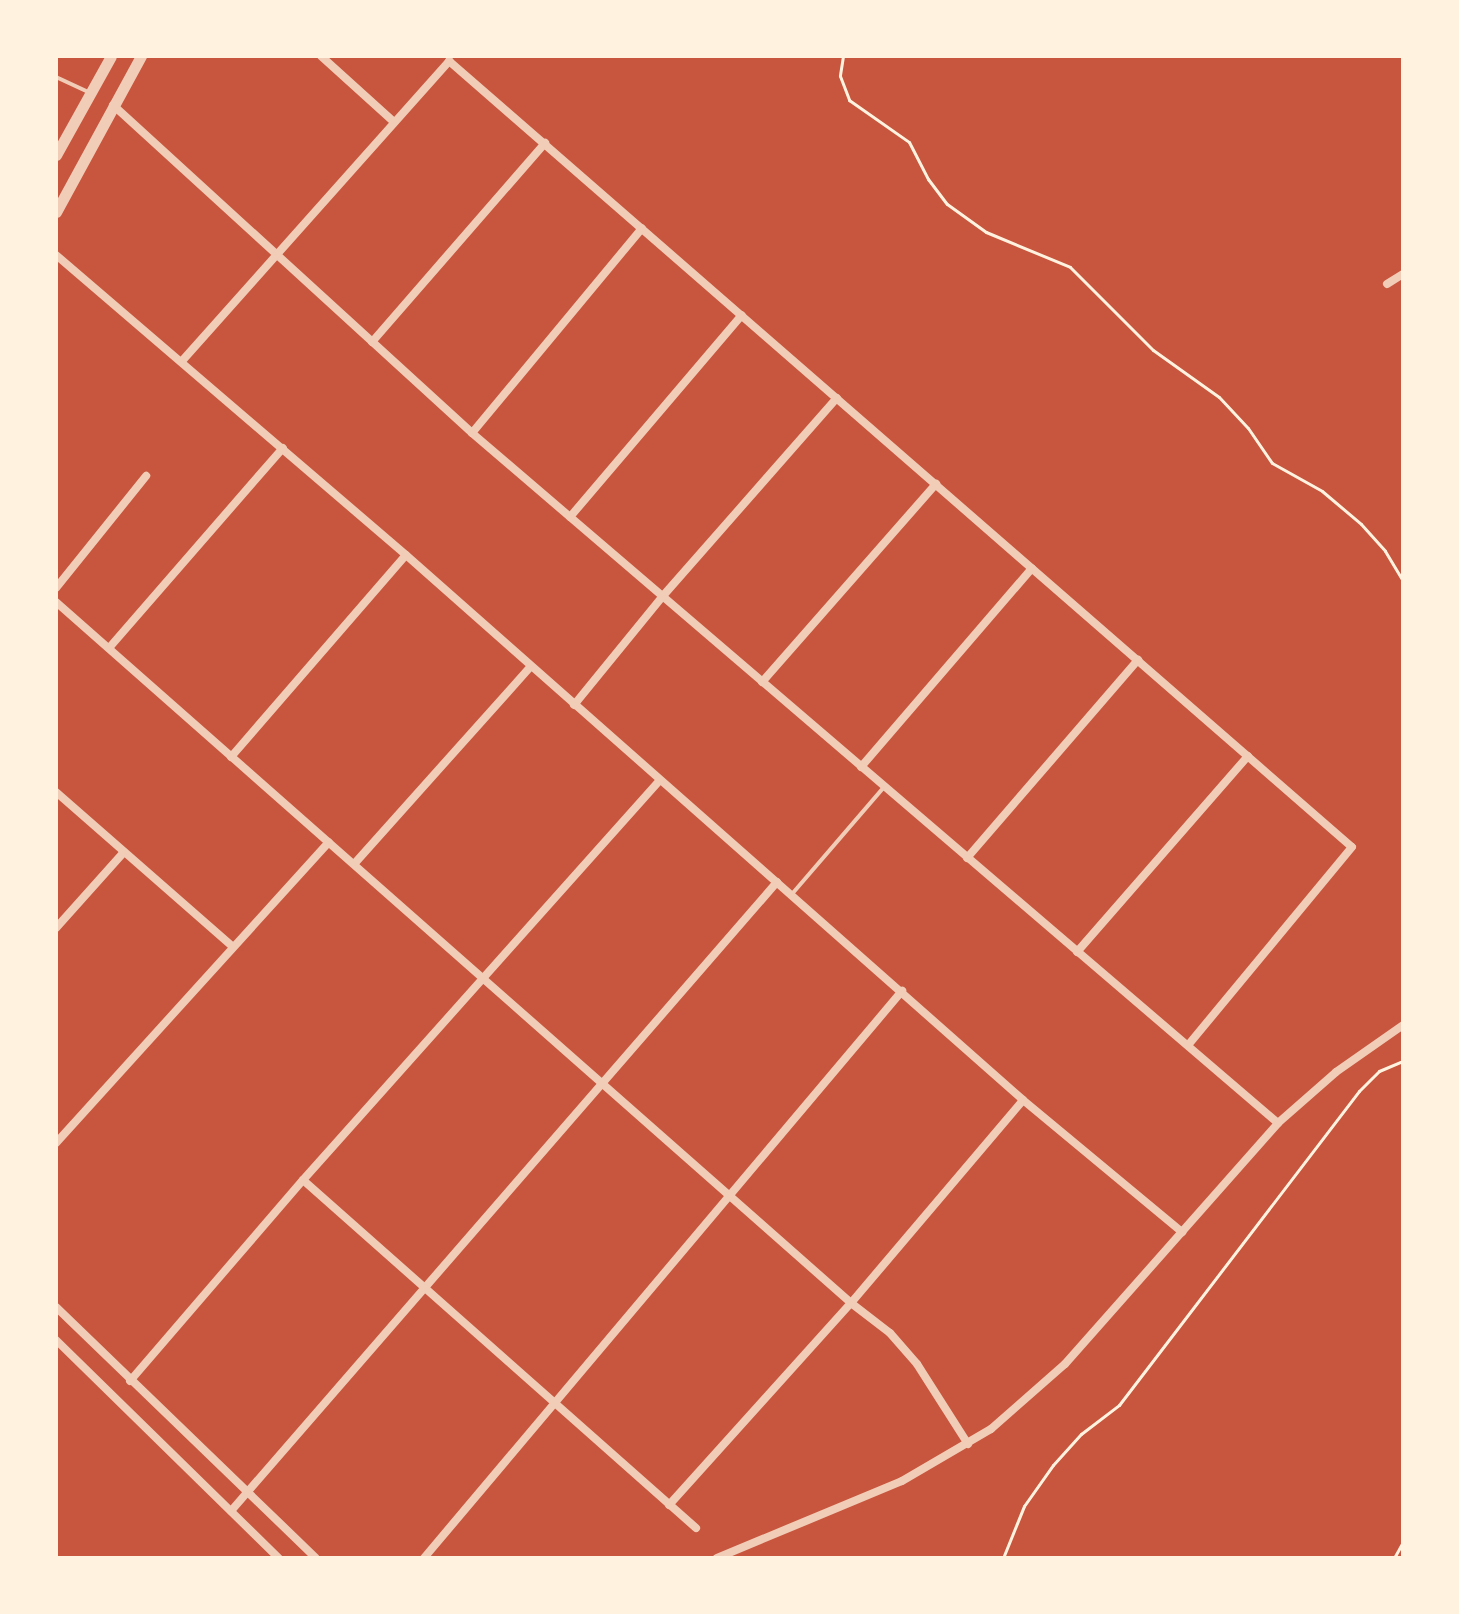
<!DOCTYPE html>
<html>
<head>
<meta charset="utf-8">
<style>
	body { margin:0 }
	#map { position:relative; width:1459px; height:1614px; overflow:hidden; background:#c8553d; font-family:Mulish,sans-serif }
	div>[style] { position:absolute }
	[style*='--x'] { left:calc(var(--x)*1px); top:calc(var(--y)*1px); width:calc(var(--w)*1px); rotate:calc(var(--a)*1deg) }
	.path>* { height:3px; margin:-1.5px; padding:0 1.5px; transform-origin:1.5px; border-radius:1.5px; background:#fff3e0 }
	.service>* { height:4px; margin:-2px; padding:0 2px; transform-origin:2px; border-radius:2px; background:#f1ccb7 }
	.minor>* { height:8px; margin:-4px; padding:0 4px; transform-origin:4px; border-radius:4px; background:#f1ccb7 }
	.tertiary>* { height:11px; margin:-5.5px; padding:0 5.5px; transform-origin:5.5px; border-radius:5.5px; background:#f1ccb7 }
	span { translate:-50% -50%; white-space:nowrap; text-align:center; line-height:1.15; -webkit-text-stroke:7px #fff3e0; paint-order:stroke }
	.frame { position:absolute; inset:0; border:58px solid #fff3e0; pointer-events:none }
</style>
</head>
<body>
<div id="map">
	<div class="path">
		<div style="--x:843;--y:56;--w:20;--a:99"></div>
		<div style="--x:840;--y:76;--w:26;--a:69"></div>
		<div style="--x:849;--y:100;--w:73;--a:35"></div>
		<div style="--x:909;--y:142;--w:42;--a:62.8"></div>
		<div style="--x:928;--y:179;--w:31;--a:53"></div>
		<div style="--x:947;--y:204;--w:48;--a:35.7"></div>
		<div style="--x:986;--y:232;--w:91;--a:22.6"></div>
		<div style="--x:1070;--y:267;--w:117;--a:45"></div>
		<div style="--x:1153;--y:350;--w:81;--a:35.5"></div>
		<div style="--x:1219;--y:397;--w:42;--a:46.9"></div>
		<div style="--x:1248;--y:428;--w:42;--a:55.6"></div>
		<div style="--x:1272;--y:463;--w:57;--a:29.2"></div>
		<div style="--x:1322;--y:491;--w:51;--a:40.2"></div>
		<div style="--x:1361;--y:524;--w:36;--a:48"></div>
		<div style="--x:1385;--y:551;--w:35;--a:59"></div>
		<div style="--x:1003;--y:1558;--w:56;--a:-68"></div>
		<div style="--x:1024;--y:1506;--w:50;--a:-54.7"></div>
		<div style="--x:1053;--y:1465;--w:42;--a:-47.9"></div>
		<div style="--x:1081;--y:1434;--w:48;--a:-37.3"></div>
		<div style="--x:1119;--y:1405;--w:395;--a:-52.6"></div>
		<div style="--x:1359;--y:1091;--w:28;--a:-45"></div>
		<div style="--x:1379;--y:1071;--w:26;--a:-23"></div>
		<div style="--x:1394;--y:1558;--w:18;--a:-61"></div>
	</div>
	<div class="service">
		<div style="--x:56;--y:77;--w:38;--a:25"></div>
		<div style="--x:792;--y:894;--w:141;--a:-49.3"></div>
	</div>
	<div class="minor">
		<div style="--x:321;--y:56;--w:98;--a:42.1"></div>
		<div style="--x:113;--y:105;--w:486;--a:42.4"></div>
		<div style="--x:472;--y:433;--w:1061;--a:40.57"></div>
		<div style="--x:56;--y:255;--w:461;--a:40.6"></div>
		<div style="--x:406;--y:555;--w:823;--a:41.45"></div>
		<div style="--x:1023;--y:1100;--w:207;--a:39.7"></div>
		<div style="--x:1387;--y:284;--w:19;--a:-32"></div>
		<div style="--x:372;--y:342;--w:264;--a:-49"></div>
		<div style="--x:182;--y:361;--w:402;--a:-48.3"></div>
		<div style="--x:449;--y:61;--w:1197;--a:41.04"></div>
		<div style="--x:1352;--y:847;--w:256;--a:129.6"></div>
		<div style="--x:472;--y:433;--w:266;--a:-50.3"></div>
		<div style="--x:570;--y:517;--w:265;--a:-49.6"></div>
		<div style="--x:56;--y:588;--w:144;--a:-51.2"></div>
		<div style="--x:56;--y:602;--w:1060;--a:41.4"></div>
		<div style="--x:851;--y:1303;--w:49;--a:37.6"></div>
		<div style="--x:890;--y:1333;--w:41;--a:48.9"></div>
		<div style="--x:917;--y:1364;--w:95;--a:57.5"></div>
		<div style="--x:109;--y:648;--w:265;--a:-49"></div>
		<div style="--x:762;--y:682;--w:264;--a:-48.7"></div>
		<div style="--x:574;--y:705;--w:139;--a:-50.8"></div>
		<div style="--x:662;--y:597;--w:265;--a:-48.7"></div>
		<div style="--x:231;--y:757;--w:267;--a:-49.1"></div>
		<div style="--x:861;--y:767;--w:262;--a:-49.3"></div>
		<div style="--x:56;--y:792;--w:235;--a:41.2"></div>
		<div style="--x:967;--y:858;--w:262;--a:-49.2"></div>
		<div style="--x:355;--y:863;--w:263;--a:-48.2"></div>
		<div style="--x:56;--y:928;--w:102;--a:-48.2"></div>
		<div style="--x:1077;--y:952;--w:260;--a:-48.9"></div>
		<div style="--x:56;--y:1143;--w:406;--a:-47.8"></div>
		<div style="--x:303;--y:1180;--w:525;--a:41.52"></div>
		<div style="--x:56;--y:1307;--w:361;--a:44"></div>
		<div style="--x:56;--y:1340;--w:312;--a:44.4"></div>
		<div style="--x:130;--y:1381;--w:265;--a:-49.3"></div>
		<div style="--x:303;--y:1180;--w:536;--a:-48.25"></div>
		<div style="--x:669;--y:1505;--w:272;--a:-48"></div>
		<div style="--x:851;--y:1303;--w:266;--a:-49.7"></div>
		<div style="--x:231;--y:1511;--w:833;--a:-49.04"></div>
		<div style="--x:424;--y:1558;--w:742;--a:-49.87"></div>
		<div style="--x:717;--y:1558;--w:200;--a:-22.6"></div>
		<div style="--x:902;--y:1481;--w:103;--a:-30.3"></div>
		<div style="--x:991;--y:1429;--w:98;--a:-41.3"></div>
		<div style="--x:1065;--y:1364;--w:322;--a:-48.5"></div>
		<div style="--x:1278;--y:1123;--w:77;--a:-41.3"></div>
		<div style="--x:1336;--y:1072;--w:82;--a:-35"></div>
	</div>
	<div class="tertiary">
		<div style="--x:56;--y:155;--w:113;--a:-60.9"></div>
		<div style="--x:56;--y:212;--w:178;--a:-61.4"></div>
	</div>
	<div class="frame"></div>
</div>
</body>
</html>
